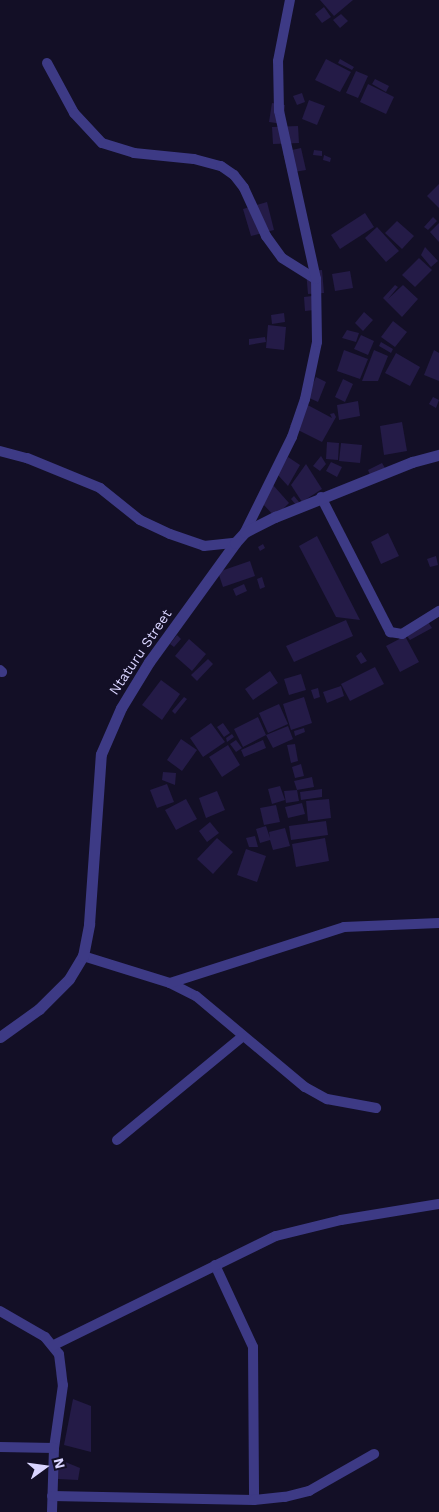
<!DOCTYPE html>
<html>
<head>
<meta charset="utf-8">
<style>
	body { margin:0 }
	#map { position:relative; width:439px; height:1512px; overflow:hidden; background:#130f26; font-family:"Work Sans",sans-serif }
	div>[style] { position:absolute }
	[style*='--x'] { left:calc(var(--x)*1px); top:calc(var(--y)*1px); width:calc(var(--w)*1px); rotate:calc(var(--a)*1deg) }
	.building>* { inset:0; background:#241b47 }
	.minor>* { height:10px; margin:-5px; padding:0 5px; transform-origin:5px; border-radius:5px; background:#3d3a85 }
	.tertiary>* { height:11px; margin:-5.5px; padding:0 5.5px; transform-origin:5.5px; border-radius:5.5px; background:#3d3a85 }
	span { translate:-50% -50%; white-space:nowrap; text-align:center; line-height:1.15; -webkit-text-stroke:4px #130f26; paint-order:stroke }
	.street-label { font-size:14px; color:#d9d4ff }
	.north { position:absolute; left:20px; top:1442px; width:50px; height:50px; -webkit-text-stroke:4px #130f26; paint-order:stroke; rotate:76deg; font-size:14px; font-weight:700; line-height:20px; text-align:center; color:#d9d4ff }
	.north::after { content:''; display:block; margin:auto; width:18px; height:22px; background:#d9d4ff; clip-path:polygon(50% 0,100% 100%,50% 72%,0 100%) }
</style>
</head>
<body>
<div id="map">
	<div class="building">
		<div style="clip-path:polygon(320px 0,353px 0,334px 16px)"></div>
		<div style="clip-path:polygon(324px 7px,331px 17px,322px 23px,315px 14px)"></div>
		<div style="clip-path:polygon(341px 14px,348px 21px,340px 28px,333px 20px)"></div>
		<div style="clip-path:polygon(326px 59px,351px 72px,340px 92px,315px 80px)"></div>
		<div style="clip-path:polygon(340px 59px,354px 67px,352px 70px,338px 63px)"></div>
		<div style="clip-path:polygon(356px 71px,368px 76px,358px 98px,346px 93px)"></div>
		<div style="clip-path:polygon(375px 79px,389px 86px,386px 92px,372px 84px)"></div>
		<div style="clip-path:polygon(368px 84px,394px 97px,386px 114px,360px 102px)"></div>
		<div style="clip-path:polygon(302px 93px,305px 102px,297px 105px,293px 96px)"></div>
		<div style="clip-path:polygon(309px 100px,325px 106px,317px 125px,302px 119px)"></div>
		<div style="clip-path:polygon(272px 103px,285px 105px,283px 124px,269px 122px)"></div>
		<div style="clip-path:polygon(298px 126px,299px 143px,273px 144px,272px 127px)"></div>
		<div style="clip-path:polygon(301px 148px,306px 170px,288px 173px,283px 152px)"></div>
		<div style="clip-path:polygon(314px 150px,322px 151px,322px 156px,313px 155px)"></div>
		<div style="clip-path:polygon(324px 155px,331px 158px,330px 162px,323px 160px)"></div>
		<div style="clip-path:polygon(439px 184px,439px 208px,427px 196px)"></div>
		<div style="clip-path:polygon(267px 202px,274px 230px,251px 236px,243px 209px)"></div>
		<div style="clip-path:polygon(365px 213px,374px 227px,340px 249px,331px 235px)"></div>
		<div style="clip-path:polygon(433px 217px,437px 221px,428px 230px,424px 227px)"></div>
		<div style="clip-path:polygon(397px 221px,414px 236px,402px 249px,385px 233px)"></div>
		<div style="clip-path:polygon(439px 223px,439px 242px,430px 232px)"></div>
		<div style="clip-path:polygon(377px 227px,399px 251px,386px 262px,365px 238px)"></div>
		<div style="clip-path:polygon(425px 247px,438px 261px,431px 267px,421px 255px)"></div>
		<div style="clip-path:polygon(419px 258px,432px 270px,415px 287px,402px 275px)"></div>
		<div style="clip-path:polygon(322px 270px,324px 293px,308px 294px,306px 271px)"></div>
		<div style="clip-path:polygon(350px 271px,353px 288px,335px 291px,332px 274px)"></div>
		<div style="clip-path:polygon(395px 285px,398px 287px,388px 299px,403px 285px,418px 299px,402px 317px,383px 298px)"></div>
		<div style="clip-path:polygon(312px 296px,314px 310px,305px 311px,304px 297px)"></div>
		<div style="clip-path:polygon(364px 312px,373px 320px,363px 331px,355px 323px)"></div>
		<div style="clip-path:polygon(284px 313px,285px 322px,272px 324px,271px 315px)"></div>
		<div style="clip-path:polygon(393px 321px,407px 332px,395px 347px,381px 337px)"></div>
		<div style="clip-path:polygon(268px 325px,286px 327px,284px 350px,266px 348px)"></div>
		<div style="clip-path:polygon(347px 330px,359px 333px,356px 342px,342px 338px)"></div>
		<div style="clip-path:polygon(361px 335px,374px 341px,368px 355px,354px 349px)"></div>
		<div style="clip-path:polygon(265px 337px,266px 342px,249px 345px,249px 339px)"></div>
		<div style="clip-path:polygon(381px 342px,393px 349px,391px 353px,379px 346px)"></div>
		<div style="clip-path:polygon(344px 350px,368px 359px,360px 379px,337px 371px)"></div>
		<div style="clip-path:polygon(374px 350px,388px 356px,378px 381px,362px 381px)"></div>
		<div style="clip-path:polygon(434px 350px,439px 353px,439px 381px,424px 375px)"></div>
		<div style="clip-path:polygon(396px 353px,420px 367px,410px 386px,385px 373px)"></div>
		<div style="clip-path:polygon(316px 377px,326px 382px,318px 402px,307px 397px)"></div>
		<div style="clip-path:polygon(343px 379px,353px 384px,345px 402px,335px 397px)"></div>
		<div style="clip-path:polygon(433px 397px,439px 400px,436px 408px,429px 404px)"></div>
		<div style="clip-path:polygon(358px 401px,360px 416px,339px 420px,337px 405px)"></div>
		<div style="clip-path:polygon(302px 402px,332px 418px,330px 414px,334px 413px,336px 417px,322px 442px,290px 426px)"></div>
		<div style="clip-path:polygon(402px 422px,407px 451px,384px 455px,380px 426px)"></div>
		<div style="clip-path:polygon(327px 442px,339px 443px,338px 460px,326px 459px)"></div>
		<div style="clip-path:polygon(341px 443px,362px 445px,360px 463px,339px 461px)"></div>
		<div style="clip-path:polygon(321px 456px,326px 464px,320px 471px,313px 466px)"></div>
		<div style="clip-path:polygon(288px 457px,300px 465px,288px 486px,277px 474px)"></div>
		<div style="clip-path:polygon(331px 462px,342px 467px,337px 477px,326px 471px)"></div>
		<div style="clip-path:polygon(382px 463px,385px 468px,370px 475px,368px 470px)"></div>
		<div style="clip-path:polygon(306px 464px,322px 489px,302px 502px,291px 485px)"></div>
		<div style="clip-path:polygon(273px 485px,289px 503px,275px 517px,263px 504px)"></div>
		<div style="clip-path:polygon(294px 496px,299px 502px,296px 505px,291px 499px)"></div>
		<div style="clip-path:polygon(388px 533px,399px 556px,381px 564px,371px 542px)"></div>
		<div style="clip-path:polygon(317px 536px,360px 620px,336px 617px,299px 546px)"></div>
		<div style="clip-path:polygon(263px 544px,265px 548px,260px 551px,258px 547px)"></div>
		<div style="clip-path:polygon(436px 556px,438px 565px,430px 567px,427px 559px)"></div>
		<div style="clip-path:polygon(250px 561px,255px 576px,223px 587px,218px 572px)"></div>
		<div style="clip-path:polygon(262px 577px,265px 587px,260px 589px,257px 579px)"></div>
		<div style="clip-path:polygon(244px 584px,247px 591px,236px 596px,233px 589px)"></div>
		<div style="clip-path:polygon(346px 620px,353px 636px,294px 662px,286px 646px)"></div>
		<div style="clip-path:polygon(428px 622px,432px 628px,410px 640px,406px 635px)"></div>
		<div style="clip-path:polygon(177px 635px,181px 639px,174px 647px,170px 644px)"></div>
		<div style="clip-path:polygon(405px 636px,419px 662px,400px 672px,386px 646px)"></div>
		<div style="clip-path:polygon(189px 639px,206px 654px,192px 671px,175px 656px)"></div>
		<div style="clip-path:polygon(361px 652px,367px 661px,361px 664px,356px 656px)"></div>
		<div style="clip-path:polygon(208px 659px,213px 664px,197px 681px,191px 675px)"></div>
		<div style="clip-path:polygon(375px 667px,384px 684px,350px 701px,341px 684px)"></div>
		<div style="clip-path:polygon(270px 671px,278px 683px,253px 700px,245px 689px)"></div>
		<div style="clip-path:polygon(301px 674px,306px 690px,289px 695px,284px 679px)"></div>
		<div style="clip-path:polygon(161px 680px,180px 694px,162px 720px,142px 705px)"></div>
		<div style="clip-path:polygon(341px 686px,344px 696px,327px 703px,323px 692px)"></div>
		<div style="clip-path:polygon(318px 688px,320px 697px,314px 699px,311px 690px)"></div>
		<div style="clip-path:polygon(184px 697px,187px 699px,175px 714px,172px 711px)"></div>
		<div style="clip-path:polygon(304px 697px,312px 723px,291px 730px,283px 704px)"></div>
		<div style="clip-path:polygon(279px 704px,288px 724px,268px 733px,259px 713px)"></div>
		<div style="clip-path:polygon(258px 717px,266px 735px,288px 726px,293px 739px,273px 748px,266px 735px,243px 747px,234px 729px)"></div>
		<div style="clip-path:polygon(211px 723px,225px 742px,203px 757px,190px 738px)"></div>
		<div style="clip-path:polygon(223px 723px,230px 733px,224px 737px,217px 727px)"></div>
		<div style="clip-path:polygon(304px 728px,305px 732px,295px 736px,294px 731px)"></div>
		<div style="clip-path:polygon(232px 734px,234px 737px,227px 742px,226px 738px)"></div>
		<div style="clip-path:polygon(181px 739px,197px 750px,182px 771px,167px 760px)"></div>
		<div style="clip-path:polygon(236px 740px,242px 748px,236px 752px,230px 744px)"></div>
		<div style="clip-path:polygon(263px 740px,266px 748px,244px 757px,241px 750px)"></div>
		<div style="clip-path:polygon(295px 744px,298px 761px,291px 763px,287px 745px)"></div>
		<div style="clip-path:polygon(228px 745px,240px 765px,222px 777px,209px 757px)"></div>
		<div style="clip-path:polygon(301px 764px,304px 776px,295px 778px,292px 767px)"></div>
		<div style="clip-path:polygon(163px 772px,176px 773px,175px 785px,162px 780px)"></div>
		<div style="clip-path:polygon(312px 777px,314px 787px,297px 790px,294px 781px)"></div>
		<div style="clip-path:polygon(167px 784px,174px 802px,157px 808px,150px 790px)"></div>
		<div style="clip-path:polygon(280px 786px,285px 800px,272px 804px,268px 789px)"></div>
		<div style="clip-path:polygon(322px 789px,322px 797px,301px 800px,300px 792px)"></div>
		<div style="clip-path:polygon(297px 790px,299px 801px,286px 803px,284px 791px)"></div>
		<div style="clip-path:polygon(217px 791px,225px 810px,206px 818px,199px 798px)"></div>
		<div style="clip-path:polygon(186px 799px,197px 819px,176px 830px,165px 810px)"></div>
		<div style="clip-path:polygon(329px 799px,331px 818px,308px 821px,306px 801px)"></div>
		<div style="clip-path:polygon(302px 803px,305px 814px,288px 818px,285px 807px)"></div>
		<div style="clip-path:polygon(276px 805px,280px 822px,264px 825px,260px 808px)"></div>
		<div style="clip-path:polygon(326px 821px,328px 835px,291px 840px,289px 826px)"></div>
		<div style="clip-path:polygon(210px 822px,219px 833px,207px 842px,199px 831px)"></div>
		<div style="clip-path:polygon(266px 826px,270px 838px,269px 832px,285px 828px,290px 846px,273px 850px,270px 840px,260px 843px,256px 829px)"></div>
		<div style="clip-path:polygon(255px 836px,258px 847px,249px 847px,246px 838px)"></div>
		<div style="clip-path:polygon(217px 838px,233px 852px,213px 874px,197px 859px)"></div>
		<div style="clip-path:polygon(325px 838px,329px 861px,296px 867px,292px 844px)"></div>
		<div style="clip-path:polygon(246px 849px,266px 856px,257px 882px,237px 875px)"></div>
		<div style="clip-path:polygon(73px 1399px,91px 1406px,91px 1452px,64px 1445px)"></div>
		<div style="clip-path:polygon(58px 1459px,80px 1468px,78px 1480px,58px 1479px)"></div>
	</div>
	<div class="minor">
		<div style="--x:47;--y:63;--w:57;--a:61.6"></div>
		<div style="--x:74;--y:113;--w:41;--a:47"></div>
		<div style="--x:102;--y:143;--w:34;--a:17"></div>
		<div style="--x:134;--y:153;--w:60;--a:5.7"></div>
		<div style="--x:194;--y:159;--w:28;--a:15"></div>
		<div style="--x:221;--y:166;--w:16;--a:35"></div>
		<div style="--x:234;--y:175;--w:16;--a:52"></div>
		<div style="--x:244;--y:188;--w:53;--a:65.4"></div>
		<div style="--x:266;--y:236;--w:27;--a:54"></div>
		<div style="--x:282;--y:258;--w:40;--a:32"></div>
		<div style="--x:0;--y:451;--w:28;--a:15"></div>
		<div style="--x:27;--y:458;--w:79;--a:22.3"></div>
		<div style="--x:100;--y:488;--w:51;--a:38.7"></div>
		<div style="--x:140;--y:520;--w:33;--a:25"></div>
		<div style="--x:170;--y:534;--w:36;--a:19"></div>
		<div style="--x:204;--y:546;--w:31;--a:-6"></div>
		<div style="--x:321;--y:497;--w:152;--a:62.9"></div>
		<div style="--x:390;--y:632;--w:12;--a:9"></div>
		<div style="--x:402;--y:634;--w:44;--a:-31.9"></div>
		<div style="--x:245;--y:532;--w:106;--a:-63.7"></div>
		<div style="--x:292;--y:437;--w:40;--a:-71.1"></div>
		<div style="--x:305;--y:399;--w:58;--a:-78.1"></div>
		<div style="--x:317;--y:342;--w:63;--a:-90.9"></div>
		<div style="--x:316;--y:279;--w:172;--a:-102.4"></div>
		<div style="--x:279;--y:111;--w:50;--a:-91.1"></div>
		<div style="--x:278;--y:61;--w:62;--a:-78.9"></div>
		<div style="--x:0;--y:670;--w:3;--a:45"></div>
		<div style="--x:83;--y:956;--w:91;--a:17.2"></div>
		<div style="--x:170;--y:983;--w:29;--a:27"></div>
		<div style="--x:196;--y:996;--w:142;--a:39.9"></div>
		<div style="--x:305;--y:1087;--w:25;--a:29"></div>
		<div style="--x:327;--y:1099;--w:50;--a:10.4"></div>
		<div style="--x:170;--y:983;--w:183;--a:-17.8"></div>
		<div style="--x:344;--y:927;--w:95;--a:-2.4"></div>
		<div style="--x:117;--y:1140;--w:162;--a:-39.5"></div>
		<div style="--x:215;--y:1265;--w:90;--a:65.1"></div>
		<div style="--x:253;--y:1347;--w:153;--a:89.6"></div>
		<div style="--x:0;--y:1311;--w:52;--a:30"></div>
		<div style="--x:45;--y:1337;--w:22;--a:51"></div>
		<div style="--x:59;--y:1354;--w:31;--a:83"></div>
		<div style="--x:63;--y:1385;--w:64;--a:98.1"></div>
		<div style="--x:54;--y:1448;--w:64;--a:91.8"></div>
		<div style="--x:54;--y:1345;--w:247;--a:-26.2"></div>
		<div style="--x:276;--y:1236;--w:67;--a:-13.8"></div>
		<div style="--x:341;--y:1220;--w:99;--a:-9.3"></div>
		<div style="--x:0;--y:1447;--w:54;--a:1.1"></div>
		<div style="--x:52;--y:1496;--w:202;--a:1.1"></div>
		<div style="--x:254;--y:1500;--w:31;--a:-6"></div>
		<div style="--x:285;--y:1497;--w:25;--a:-14"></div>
		<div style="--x:309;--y:1491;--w:75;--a:-29.6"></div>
	</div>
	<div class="tertiary">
		<div style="--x:0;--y:1037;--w:48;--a:-35.7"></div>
		<div style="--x:39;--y:1009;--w:42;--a:-45"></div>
		<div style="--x:69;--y:979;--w:27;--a:-59"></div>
		<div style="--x:83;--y:956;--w:33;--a:-79"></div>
		<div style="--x:89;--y:924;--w:170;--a:-86"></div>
		<div style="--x:101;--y:754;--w:50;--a:-66.5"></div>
		<div style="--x:121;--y:708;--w:54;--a:-58.7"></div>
		<div style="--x:149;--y:662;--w:147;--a:-54.1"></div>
		<div style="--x:235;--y:543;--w:15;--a:-48"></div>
		<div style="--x:245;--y:532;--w:34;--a:-27"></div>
		<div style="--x:275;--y:517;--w:148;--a:-21.9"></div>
		<div style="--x:412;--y:462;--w:28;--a:-15"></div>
	</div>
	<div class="street-label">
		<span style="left:140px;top:652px;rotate:-56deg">Ntaturu Street</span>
	</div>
	<div class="north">N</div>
</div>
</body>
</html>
